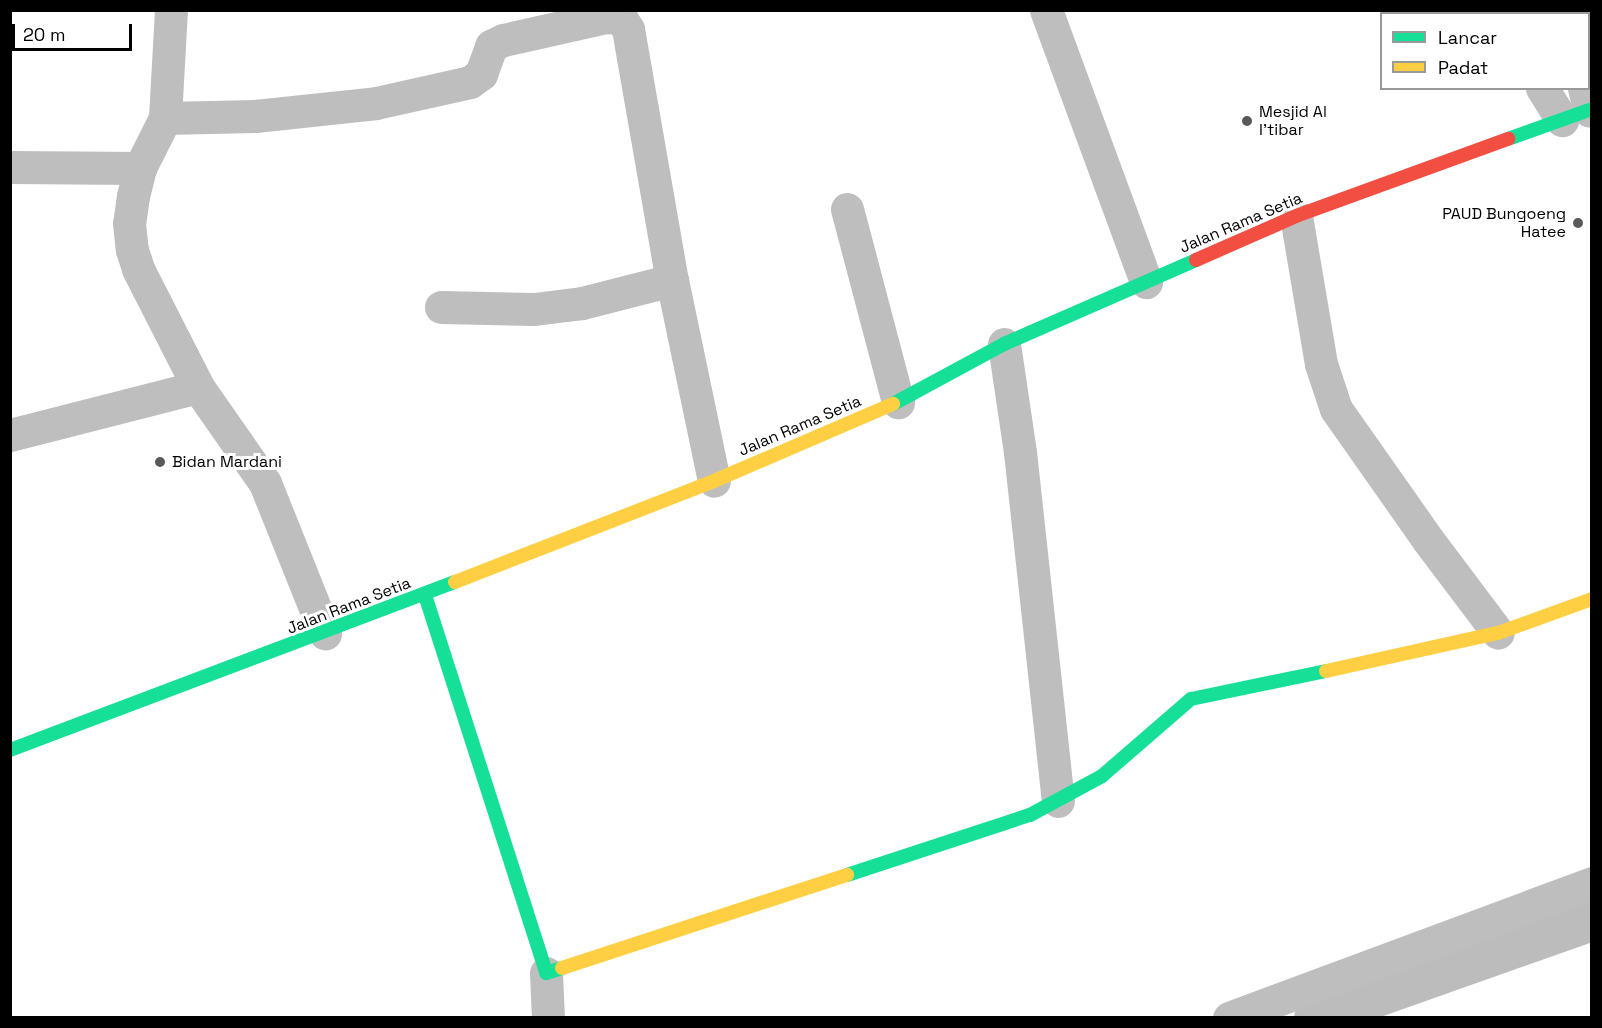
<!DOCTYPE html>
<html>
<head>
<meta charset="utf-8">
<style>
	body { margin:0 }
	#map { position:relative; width:1602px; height:1028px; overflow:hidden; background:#fff; font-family:"Space Grotesk",sans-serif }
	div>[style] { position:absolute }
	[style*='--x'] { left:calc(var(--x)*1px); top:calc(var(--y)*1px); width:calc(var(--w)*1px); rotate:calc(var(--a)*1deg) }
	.canal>* { height:42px; margin:-21px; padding:0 21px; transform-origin:21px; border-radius:21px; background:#bcbcbc }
	.street>* { height:33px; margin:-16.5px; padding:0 16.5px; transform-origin:16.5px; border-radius:16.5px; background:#bebebe }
	.fast>* { height:14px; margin:-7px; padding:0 7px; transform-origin:7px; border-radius:7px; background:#16e098 }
	.slow>* { height:14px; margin:-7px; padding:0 7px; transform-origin:7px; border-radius:7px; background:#ffcf43 }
	.jam>* { height:14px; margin:-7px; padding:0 7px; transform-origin:7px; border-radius:7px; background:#f24e42 }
	.dots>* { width:16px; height:16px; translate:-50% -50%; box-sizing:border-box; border:3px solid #fff; border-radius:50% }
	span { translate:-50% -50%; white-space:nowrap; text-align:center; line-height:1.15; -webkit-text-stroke:6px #fff; paint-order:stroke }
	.poi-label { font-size:16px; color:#000 }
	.left { translate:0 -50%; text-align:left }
	.right { translate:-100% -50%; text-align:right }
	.street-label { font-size:16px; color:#000 }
	.frame { position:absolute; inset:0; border:12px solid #000; pointer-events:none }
	.legend { position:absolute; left:1380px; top:12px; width:210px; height:78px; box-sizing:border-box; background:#fff; border:2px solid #999; margin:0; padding:8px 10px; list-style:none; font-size:18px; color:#000 }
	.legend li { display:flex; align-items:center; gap:12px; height:30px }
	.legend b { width:30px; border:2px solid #999 }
	.scale { position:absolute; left:12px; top:24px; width:120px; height:27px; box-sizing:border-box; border:3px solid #000; border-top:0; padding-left:8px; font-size:18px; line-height:21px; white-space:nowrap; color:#000; -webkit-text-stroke:4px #fff; paint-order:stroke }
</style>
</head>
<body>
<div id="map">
	<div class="canal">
		<div style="--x:1315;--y:1018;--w:294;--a:-19.5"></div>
	</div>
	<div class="street">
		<div style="--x:171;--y:10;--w:108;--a:93.2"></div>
		<div style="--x:165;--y:118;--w:56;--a:116.6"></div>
		<div style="--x:140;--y:168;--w:29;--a:104"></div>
		<div style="--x:133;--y:196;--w:27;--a:98"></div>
		<div style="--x:129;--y:223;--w:27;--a:84"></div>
		<div style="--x:132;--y:250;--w:20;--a:72"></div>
		<div style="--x:138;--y:269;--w:132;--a:63"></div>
		<div style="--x:198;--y:387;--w:117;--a:55.1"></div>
		<div style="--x:265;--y:483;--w:162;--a:68.2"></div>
		<div style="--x:1046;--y:10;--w:290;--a:69.8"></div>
		<div style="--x:1492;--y:10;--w:4;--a:76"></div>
		<div style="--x:1566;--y:10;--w:4;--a:76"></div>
		<div style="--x:1542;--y:88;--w:38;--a:58"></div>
		<div style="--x:1584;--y:88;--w:23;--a:77"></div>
		<div style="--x:165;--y:118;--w:90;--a:-1.3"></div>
		<div style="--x:255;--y:116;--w:122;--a:-6.1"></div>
		<div style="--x:376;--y:103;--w:96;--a:-12.6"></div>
		<div style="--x:470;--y:82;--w:14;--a:-36"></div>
		<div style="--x:481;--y:74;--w:30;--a:-70"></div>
		<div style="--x:491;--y:46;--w:13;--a:-27"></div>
		<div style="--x:503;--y:40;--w:106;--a:-12.6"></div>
		<div style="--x:606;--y:17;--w:15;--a:4"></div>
		<div style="--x:621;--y:18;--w:13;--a:58"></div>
		<div style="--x:628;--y:29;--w:255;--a:80.1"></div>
		<div style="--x:672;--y:280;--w:205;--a:78.2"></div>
		<div style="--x:10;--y:167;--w:130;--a:0.4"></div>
		<div style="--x:847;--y:209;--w:200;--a:75.2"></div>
		<div style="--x:1296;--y:216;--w:150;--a:80.4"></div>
		<div style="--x:1321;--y:364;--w:47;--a:71.6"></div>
		<div style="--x:1336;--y:409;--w:160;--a:54.9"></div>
		<div style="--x:1428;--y:540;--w:116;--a:53"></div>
		<div style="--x:441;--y:307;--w:93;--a:1.2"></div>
		<div style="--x:534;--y:309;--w:48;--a:-7.1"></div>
		<div style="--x:582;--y:303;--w:93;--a:-14.3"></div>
		<div style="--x:1004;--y:344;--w:109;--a:81.6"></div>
		<div style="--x:1020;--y:452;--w:351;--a:83.8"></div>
		<div style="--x:10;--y:435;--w:194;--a:-14.3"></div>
		<div style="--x:546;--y:973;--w:45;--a:87.5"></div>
		<div style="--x:1229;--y:1018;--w:387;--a:-20.4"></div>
	</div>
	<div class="fast">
		<div style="--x:1508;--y:139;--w:89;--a:-19.7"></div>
		<div style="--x:893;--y:404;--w:126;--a:-28.4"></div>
		<div style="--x:1004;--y:344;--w:210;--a:-23.6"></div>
		<div style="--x:425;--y:595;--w:397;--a:72.2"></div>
		<div style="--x:546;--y:973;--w:17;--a:-17"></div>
		<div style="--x:10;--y:750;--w:476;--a:-20.7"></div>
		<div style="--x:847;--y:875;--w:193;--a:-18.2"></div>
		<div style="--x:1030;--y:815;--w:82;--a:-28.4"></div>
		<div style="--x:1102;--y:776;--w:118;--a:-40.9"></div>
		<div style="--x:1191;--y:699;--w:138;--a:-11.7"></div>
	</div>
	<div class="slow">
		<div style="--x:455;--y:582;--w:278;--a:-21.3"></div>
		<div style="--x:714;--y:481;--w:195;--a:-23.3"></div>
		<div style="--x:1326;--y:671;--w:176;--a:-12.5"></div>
		<div style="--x:1498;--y:633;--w:100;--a:-19.9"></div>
		<div style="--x:562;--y:968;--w:300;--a:-18.1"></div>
	</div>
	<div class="jam">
		<div style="--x:1196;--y:260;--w:109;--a:-23.7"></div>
		<div style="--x:1296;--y:216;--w:226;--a:-20"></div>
	</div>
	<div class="dots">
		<div style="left:1247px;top:121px;background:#595959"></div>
		<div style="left:1578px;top:223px;background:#595959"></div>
		<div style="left:160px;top:462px;background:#595959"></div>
	</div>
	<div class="poi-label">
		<span class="left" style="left:1259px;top:121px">Mesjid Al<br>I'tibar</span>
		<span class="right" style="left:1566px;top:223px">PAUD Bungoeng<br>Hatee</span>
		<span class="left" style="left:172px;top:462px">Bidan Mardani</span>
	</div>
	<div class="street-label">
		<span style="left:1241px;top:223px;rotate:-23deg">Jalan Rama Setia</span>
		<span style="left:800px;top:426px;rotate:-23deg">Jalan Rama Setia</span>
		<span style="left:349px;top:606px;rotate:-21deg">Jalan Rama Setia</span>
	</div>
	<div class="frame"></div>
	<ul class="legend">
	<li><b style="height:8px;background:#16e098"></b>Lancar</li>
	<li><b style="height:8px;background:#ffcf43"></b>Padat</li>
	</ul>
	<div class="scale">20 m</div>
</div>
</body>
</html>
